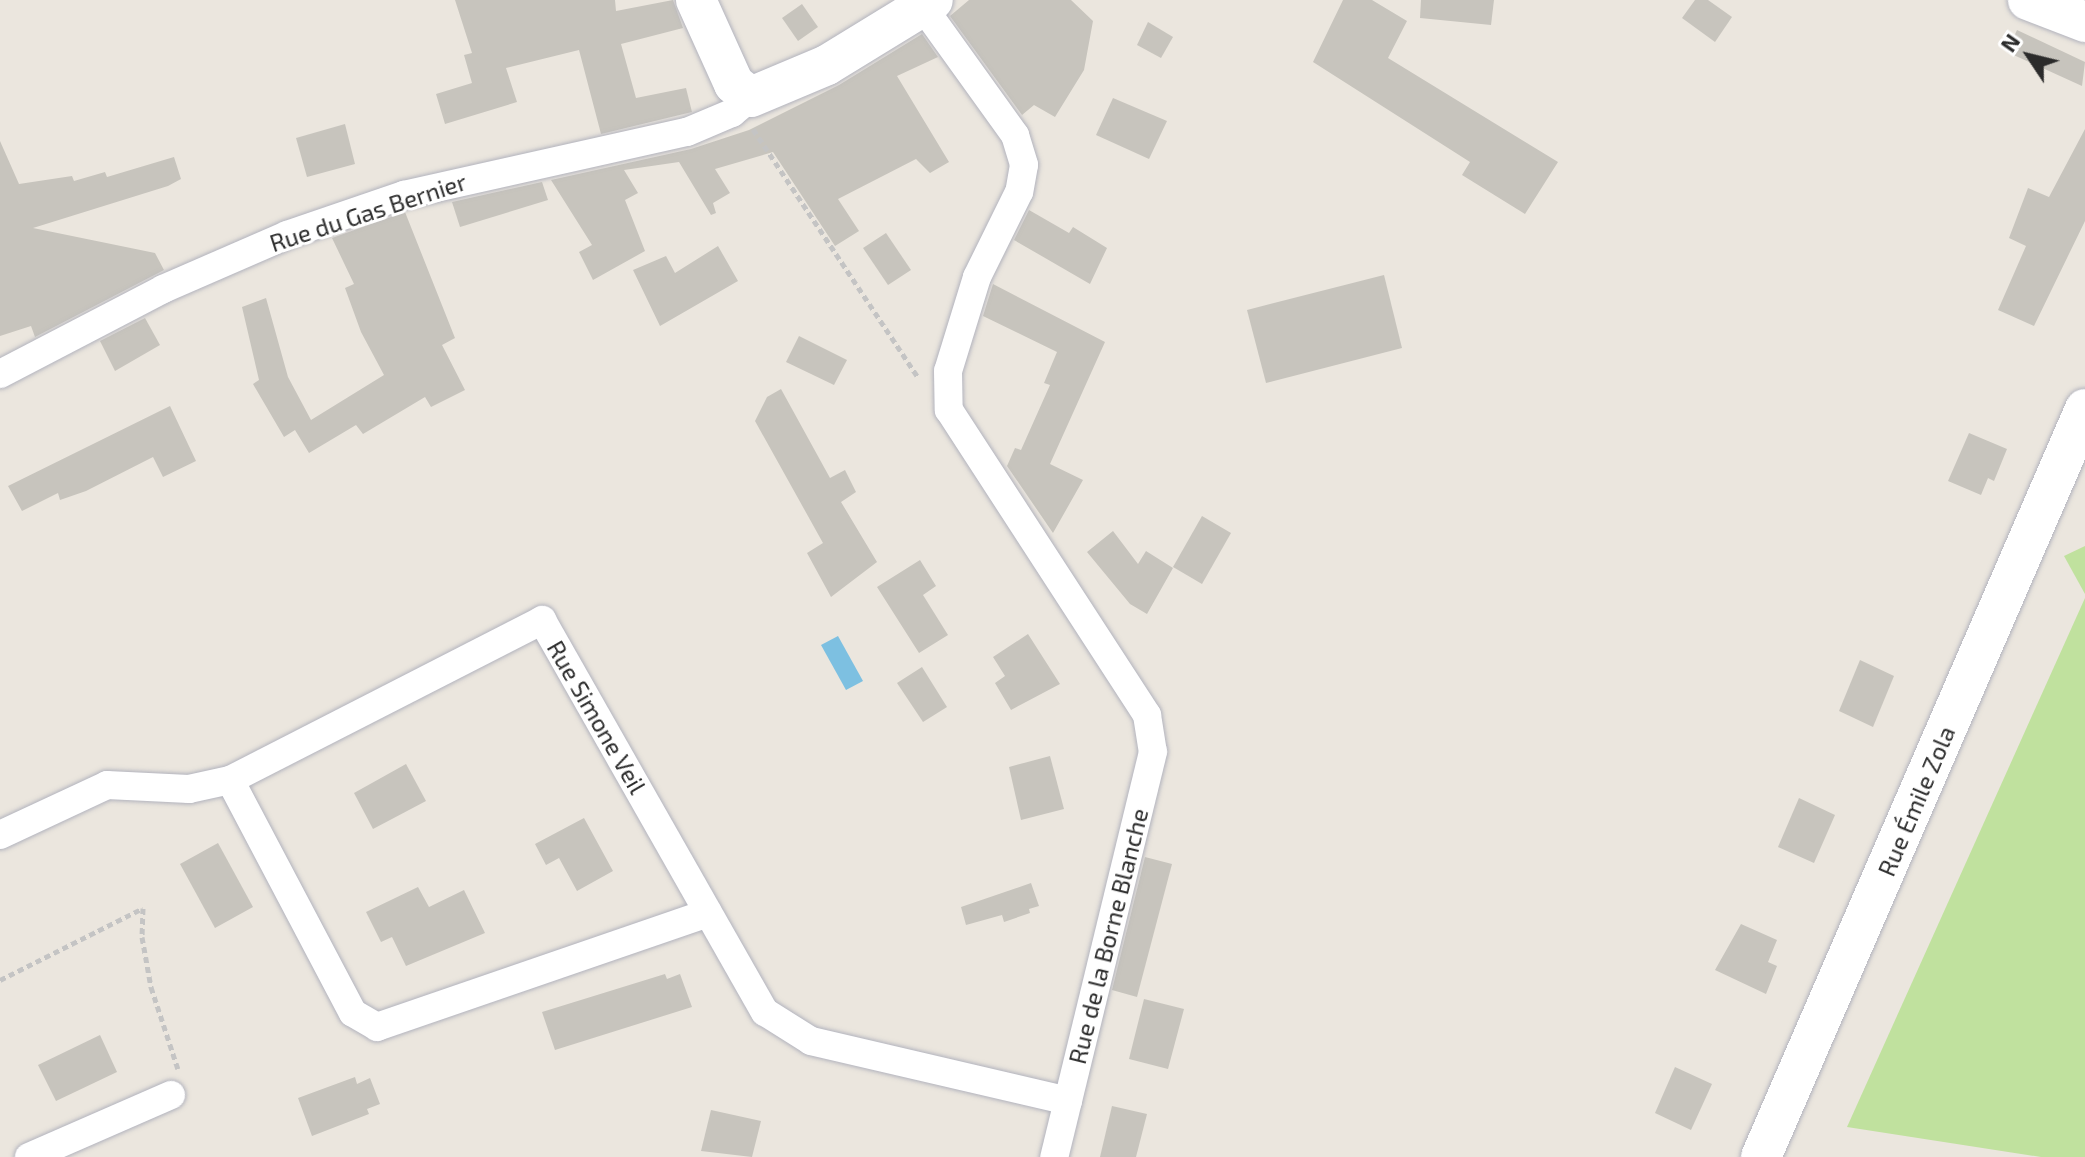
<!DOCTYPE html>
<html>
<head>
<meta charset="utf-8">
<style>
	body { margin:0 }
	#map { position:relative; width:2085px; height:1157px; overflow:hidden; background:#ebe6de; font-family:"Exo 2",sans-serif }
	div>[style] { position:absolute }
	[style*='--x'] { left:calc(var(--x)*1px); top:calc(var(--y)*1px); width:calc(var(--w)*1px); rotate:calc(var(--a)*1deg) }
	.pitch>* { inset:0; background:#c0e19e }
	.water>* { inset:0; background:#7dc0e1 }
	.building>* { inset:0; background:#c7c4bd }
	.path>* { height:5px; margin-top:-2.5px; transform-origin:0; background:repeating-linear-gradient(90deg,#c4c4c4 0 6px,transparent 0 10px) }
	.roads { filter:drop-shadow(0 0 2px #b2b3bd) drop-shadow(0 0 2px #b2b3bd) }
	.street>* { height:28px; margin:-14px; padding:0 14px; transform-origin:14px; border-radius:14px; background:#fff }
	.secondary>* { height:40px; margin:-20px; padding:0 20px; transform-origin:20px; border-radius:20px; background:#fff }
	span { translate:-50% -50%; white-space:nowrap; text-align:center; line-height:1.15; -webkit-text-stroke:6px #fff; paint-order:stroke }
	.street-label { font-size:24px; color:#2b2b2b }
	.north { position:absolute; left:1989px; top:16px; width:80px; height:80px; -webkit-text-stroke:6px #fff; paint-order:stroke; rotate:305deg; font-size:22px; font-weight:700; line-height:32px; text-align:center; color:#2b2b2b }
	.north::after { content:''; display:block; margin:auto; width:28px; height:36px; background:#2b2b2b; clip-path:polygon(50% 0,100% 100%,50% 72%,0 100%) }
</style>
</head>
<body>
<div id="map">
	<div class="pitch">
		<div style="clip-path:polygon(2085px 546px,2085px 594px,2064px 556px)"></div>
		<div style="clip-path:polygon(2085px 598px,2085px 1157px,2041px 1157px,1847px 1127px)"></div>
	</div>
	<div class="water">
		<div style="clip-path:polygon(838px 636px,863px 681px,846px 690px,821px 645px)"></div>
	</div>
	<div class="building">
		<div style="clip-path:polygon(455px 0,615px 0,616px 11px,673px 0,683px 28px,621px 44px,636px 98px,686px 88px,692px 112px,601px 134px,579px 50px,506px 68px,517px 102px,445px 124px,436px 94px,472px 83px,464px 55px,472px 53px)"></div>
		<div style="clip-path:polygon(969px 0,1071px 0,1093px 21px,1084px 70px,1055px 117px,1034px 105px,1022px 115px,950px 16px)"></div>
		<div style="clip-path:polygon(1343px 0,1372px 0,1407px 21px,1388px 58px,1558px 162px,1525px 214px,1462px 175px,1470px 162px,1313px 62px)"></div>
		<div style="clip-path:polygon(1421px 0,1494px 0,1491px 25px,1420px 18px)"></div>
		<div style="clip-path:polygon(1695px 0,1708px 0,1732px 17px,1715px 42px,1682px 18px)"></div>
		<div style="clip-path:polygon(802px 4px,818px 27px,798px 41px,782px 18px)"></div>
		<div style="clip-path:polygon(1148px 22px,1173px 37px,1161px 58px,1137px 45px)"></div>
		<div style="clip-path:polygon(2017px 30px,2085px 62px,2082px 86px,2007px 52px)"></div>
		<div style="clip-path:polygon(922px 34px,938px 57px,897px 76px,949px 162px,930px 173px,916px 159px,838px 199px,859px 231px,835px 246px,773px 152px,715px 169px,730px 193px,713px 203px,716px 213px,711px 215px,679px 162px,624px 170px,638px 193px,625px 200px,645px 251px,593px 280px,579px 252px,592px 245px,551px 180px,691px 149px,749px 130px,839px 85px)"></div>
		<div style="clip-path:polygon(1113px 98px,1167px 121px,1149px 159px,1096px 135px)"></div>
		<div style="clip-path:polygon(345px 124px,355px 164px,307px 177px,296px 138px)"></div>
		<div style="clip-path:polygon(2085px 129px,2085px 221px,2034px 326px,1998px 310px,2026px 246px,2009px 238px,2028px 188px,2049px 197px)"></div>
		<div style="clip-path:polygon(0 141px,19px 184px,72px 176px,74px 181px,105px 172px,107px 177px,174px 157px,181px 179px,168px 186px,33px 228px,155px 253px,164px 270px,35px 337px,31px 326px,0 336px)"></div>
		<div style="clip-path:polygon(542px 182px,548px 200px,460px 227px,452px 202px)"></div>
		<div style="clip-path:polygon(1029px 210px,1069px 233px,1073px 227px,1107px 248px,1090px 284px,1014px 240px)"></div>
		<div style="clip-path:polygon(405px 212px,455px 338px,442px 345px,465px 390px,431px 407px,425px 397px,363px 434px,356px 425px,309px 453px,295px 430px,284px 437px,253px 384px,259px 380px,242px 307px,266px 298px,288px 377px,311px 420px,384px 375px,361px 332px,345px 288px,354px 284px,332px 238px)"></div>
		<div style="clip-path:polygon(886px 233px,911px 270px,888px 285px,863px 248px)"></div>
		<div style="clip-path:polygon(718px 246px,738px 281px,660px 326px,633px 270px,666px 256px,675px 273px)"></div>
		<div style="clip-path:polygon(1384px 275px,1402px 348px,1266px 383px,1247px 310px)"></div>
		<div style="clip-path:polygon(993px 284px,1105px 342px,1050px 464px,1083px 480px,1053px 533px,1007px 466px,1015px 448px,1021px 450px,1050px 385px,1044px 383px,1057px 352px,983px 316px)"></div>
		<div style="clip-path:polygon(145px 318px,160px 345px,115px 371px,100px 341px)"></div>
		<div style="clip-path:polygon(799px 336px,847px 360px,834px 385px,786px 362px)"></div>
		<div style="clip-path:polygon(781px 389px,830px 478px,845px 470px,856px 492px,841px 502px,877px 562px,831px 597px,807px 553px,823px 543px,755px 421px,767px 397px)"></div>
		<div style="clip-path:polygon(170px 406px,196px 461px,163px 477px,153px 457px,86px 491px,60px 500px,58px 493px,22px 511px,8px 486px)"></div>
		<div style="clip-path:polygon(1969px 433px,2007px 449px,1994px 481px,1988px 478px,1981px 495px,1948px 481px)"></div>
		<div style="clip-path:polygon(1202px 516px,1231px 533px,1202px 584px,1173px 567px)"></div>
		<div style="clip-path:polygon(1113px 531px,1138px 564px,1146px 551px,1173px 568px,1147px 614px,1130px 604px,1087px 552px)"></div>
		<div style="clip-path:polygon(920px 560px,936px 586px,923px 595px,948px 635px,919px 653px,877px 587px)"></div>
		<div style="clip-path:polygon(1028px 634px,1060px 684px,1011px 710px,995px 683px,1005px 676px,993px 657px)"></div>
		<div style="clip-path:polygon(1860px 660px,1894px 676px,1873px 727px,1839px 711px)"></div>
		<div style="clip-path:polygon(922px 667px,947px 707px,923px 722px,897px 683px)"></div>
		<div style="clip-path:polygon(1050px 756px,1064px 809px,1021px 820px,1009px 767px)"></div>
		<div style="clip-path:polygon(406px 764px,426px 801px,373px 829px,354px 793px)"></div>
		<div style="clip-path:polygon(1799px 798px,1835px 815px,1814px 863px,1778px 847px)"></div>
		<div style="clip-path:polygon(584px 818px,613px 871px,577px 891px,559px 858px,546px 865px,535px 844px)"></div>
		<div style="clip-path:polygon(218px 843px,253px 907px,215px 928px,180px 864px)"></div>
		<div style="clip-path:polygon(1145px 857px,1172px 864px,1137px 997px,1112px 990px)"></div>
		<div style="clip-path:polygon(1031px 883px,1039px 906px,1029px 909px,1030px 913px,1004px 922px,1002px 915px,966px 925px,961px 907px)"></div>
		<div style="clip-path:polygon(418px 887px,429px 907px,464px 890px,485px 933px,406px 966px,392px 937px,381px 942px,366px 912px)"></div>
		<div style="clip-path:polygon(1741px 924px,1777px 940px,1768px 962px,1777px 966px,1766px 994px,1715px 970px)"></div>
		<div style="clip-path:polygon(665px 974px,667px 979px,680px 974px,692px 1007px,555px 1050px,542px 1012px)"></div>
		<div style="clip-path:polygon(1144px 999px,1184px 1009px,1168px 1069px,1129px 1059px)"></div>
		<div style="clip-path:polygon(100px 1035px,117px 1072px,56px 1101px,38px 1065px)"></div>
		<div style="clip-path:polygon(1675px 1067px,1712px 1084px,1691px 1130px,1655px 1113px)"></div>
		<div style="clip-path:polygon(355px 1077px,357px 1084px,370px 1078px,380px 1104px,367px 1109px,369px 1114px,312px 1136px,298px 1098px)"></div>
		<div style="clip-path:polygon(1112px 1106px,1147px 1114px,1136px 1157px,1100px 1157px)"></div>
		<div style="clip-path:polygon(711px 1110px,761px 1121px,752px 1157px,701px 1151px)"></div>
	</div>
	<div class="path">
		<div style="--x:753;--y:129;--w:298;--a:56.4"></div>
		<div style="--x:0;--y:980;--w:160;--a:-26.7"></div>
		<div style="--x:143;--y:908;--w:29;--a:92"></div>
		<div style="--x:142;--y:937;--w:51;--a:79.8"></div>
		<div style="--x:151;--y:987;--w:86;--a:71.8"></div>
	</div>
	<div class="roads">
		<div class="street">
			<div style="--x:923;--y:7;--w:158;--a:54.3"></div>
			<div style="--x:1015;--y:135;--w:31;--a:73"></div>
			<div style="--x:1024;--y:165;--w:27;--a:100"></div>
			<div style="--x:1019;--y:192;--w:95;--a:116.3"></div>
			<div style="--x:977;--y:277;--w:98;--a:107.1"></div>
			<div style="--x:948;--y:371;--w:39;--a:89"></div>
			<div style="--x:949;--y:410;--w:364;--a:57"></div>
			<div style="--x:1147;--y:715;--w:37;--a:81"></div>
			<div style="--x:1153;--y:752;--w:417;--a:103.7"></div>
			<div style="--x:0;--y:374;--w:184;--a:-27.5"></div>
			<div style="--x:163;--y:289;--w:135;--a:-23.5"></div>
			<div style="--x:287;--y:235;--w:124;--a:-18.9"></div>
			<div style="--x:404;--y:195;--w:290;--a:-12.6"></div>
			<div style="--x:687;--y:132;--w:49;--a:-22.9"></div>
			<div style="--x:732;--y:113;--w:25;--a:-40"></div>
			<div style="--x:230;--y:780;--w:263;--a:62.2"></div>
			<div style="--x:353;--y:1013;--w:28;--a:30"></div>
			<div style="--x:377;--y:1027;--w:350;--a:-19"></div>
			<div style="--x:0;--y:835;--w:118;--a:-25"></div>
			<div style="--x:107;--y:785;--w:82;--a:2.8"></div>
			<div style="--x:189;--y:789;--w:42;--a:-12.4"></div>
			<div style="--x:230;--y:780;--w:351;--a:-27.1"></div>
			<div style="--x:542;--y:620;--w:451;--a:60.4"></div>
			<div style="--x:765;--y:1012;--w:54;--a:32.2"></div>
			<div style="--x:811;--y:1041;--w:264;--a:13.1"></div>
			<div style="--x:29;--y:1157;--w:155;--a:-23.6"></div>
		</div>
		<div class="secondary">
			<div style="--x:696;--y:0;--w:92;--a:65.7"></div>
			<div style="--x:734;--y:84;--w:21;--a:37"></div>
			<div style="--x:751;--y:97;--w:82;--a:-22.8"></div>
			<div style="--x:827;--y:65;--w:124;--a:-31.5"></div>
			<div style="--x:2028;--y:0;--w:61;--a:21.1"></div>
			<div style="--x:1761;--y:1157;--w:815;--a:-66.58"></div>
		</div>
	</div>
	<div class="street-label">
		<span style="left:368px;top:212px;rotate:-18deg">Rue du Gas Bernier</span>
		<span style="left:597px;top:717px;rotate:60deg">Rue Simone Veil</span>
		<span style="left:1916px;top:801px;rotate:-67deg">Rue Émile Zola</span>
		<span style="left:1108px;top:936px;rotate:-76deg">Rue de la Borne Blanche</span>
	</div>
	<div class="north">N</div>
</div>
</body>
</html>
